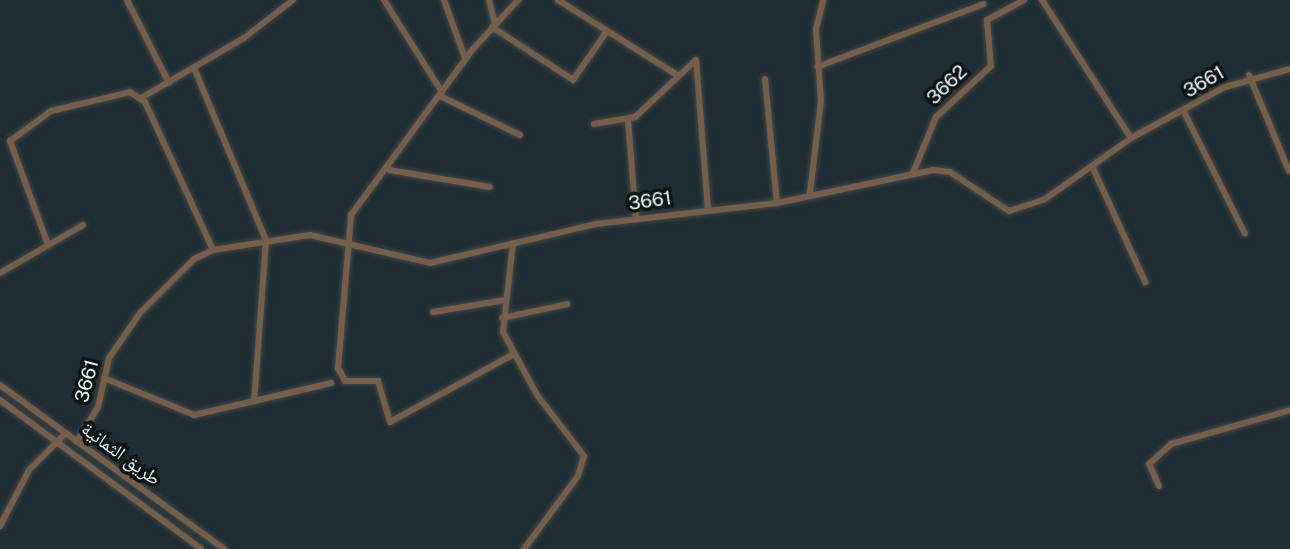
<!DOCTYPE html>
<html>
<head>
<meta charset="utf-8">
<style>
	body { margin:0 }
	#map { position:relative; width:1290px; height:549px; overflow:hidden; background:#1e2e32; font-family:"Public Sans","Noto Naskh Arabic",sans-serif }
	div>[style] { position:absolute }
	[style*='--x'] { left:calc(var(--x)*1px); top:calc(var(--y)*1px); width:calc(var(--w)*1px); rotate:calc(var(--a)*1deg) }
	.roads { filter:drop-shadow(0 0 2px #3b4a4e) drop-shadow(0 0 2px #3b4a4e) }
	.minor>* { height:6px; margin:-3px; padding:0 3px; transform-origin:3px; border-radius:3px; background:#785d47 }
	span { translate:-50% -50%; white-space:nowrap; text-align:center; line-height:1.15; -webkit-text-stroke:7px #0e1516; paint-order:stroke }
	.street-label { font-size:19px; color:#ecf6f9 }
</style>
</head>
<body>
<div id="map">
	<div class="roads">
		<div class="minor">
			<div style="--x:127;--y:0;--w:93;--a:63.2"></div>
			<div style="--x:384;--y:0;--w:109;--a:57.8"></div>
			<div style="--x:444;--y:0;--w:62;--a:70.1"></div>
			<div style="--x:489;--y:0;--w:25;--a:76"></div>
			<div style="--x:558;--y:0;--w:141;--a:32.2"></div>
			<div style="--x:1042;--y:0;--w:164;--a:57.2"></div>
			<div style="--x:492;--y:27;--w:97;--a:33.2"></div>
			<div style="--x:573;--y:80;--w:60;--a:-55.2"></div>
			<div style="--x:817;--y:67;--w:178;--a:-20.7"></div>
			<div style="--x:194;--y:68;--w:186;--a:67.3"></div>
			<div style="--x:266;--y:240;--w:162;--a:94.2"></div>
			<div style="--x:1249;--y:75;--w:104;--a:67.4"></div>
			<div style="--x:765;--y:79;--w:125;--a:84.5"></div>
			<div style="--x:440;--y:96;--w:89;--a:26"></div>
			<div style="--x:141;--y:98;--w:119;--a:-30.2"></div>
			<div style="--x:244;--y:38;--w:62;--a:-37.8"></div>
			<div style="--x:1184;--y:112;--w:136;--a:63.4"></div>
			<div style="--x:628;--y:121;--w:98;--a:85.3"></div>
			<div style="--x:594;--y:124;--w:42;--a:-9.7"></div>
			<div style="--x:635;--y:117;--w:83;--a:-43.1"></div>
			<div style="--x:696;--y:60;--w:150;--a:85.4"></div>
			<div style="--x:1092;--y:166;--w:128;--a:65.4"></div>
			<div style="--x:389;--y:170;--w:102;--a:9.6"></div>
			<div style="--x:913;--y:173;--w:61;--a:-67.7"></div>
			<div style="--x:936;--y:117;--w:75;--a:-42.8"></div>
			<div style="--x:991;--y:66;--w:46;--a:-95"></div>
			<div style="--x:987;--y:20;--w:42;--a:-28.4"></div>
			<div style="--x:810;--y:193;--w:93;--a:-83.2"></div>
			<div style="--x:821;--y:101;--w:72;--a:-94"></div>
			<div style="--x:816;--y:29;--w:30;--a:-76"></div>
			<div style="--x:47;--y:242;--w:108;--a:-110.1"></div>
			<div style="--x:10;--y:141;--w:51;--a:-36.2"></div>
			<div style="--x:51;--y:111;--w:81;--a:-13.5"></div>
			<div style="--x:130;--y:92;--w:18;--a:34"></div>
			<div style="--x:145;--y:102;--w:163;--a:65.3"></div>
			<div style="--x:513;--y:243;--w:90;--a:96.4"></div>
			<div style="--x:503;--y:332;--w:72;--a:61.6"></div>
			<div style="--x:537;--y:395;--w:77;--a:52.4"></div>
			<div style="--x:584;--y:456;--w:21;--a:107"></div>
			<div style="--x:578;--y:476;--w:91;--a:126.5"></div>
			<div style="--x:0;--y:273;--w:96;--a:-30"></div>
			<div style="--x:433;--y:312;--w:73;--a:-9.5"></div>
			<div style="--x:502;--y:318;--w:67;--a:-12"></div>
			<div style="--x:512;--y:355;--w:139;--a:151.2"></div>
			<div style="--x:390;--y:422;--w:43;--a:-106.3"></div>
			<div style="--x:378;--y:381;--w:33;--a:180"></div>
			<div style="--x:345;--y:381;--w:15;--a:-118"></div>
			<div style="--x:338;--y:368;--w:154;--a:-85.1"></div>
			<div style="--x:351;--y:215;--w:206;--a:-53.7"></div>
			<div style="--x:473;--y:49;--w:67;--a:-47.4"></div>
			<div style="--x:104;--y:378;--w:97;--a:22.3"></div>
			<div style="--x:194;--y:415;--w:141;--a:-13.1"></div>
			<div style="--x:0;--y:385;--w:278;--a:36.2"></div>
			<div style="--x:0;--y:400;--w:250;--a:36.5"></div>
			<div style="--x:77;--y:442;--w:41;--a:-59"></div>
			<div style="--x:98;--y:407;--w:50;--a:-77.3"></div>
			<div style="--x:109;--y:358;--w:55;--a:-55.4"></div>
			<div style="--x:140;--y:313;--w:76;--a:-45"></div>
			<div style="--x:194;--y:259;--w:21;--a:-25"></div>
			<div style="--x:213;--y:250;--w:98;--a:-8.8"></div>
			<div style="--x:310;--y:235;--w:123;--a:13.1"></div>
			<div style="--x:430;--y:263;--w:171;--a:-13.2"></div>
			<div style="--x:596;--y:224;--w:182;--a:-6.6"></div>
			<div style="--x:777;--y:203;--w:159;--a:-11.9"></div>
			<div style="--x:933;--y:170;--w:17;--a:7"></div>
			<div style="--x:950;--y:172;--w:71;--a:33.5"></div>
			<div style="--x:1009;--y:211;--w:38;--a:-18"></div>
			<div style="--x:1045;--y:199;--w:105;--a:-35.3"></div>
			<div style="--x:1131;--y:138;--w:107;--a:-28.5"></div>
			<div style="--x:1225;--y:87;--w:67;--a:-15.5"></div>
			<div style="--x:1159;--y:486;--w:24;--a:-114"></div>
			<div style="--x:1149;--y:464;--w:30;--a:-42"></div>
			<div style="--x:1171;--y:444;--w:124;--a:-15.9"></div>
			<div style="--x:0;--y:526;--w:63;--a:-62.6"></div>
			<div style="--x:29;--y:470;--w:52;--a:-45"></div>
		</div>
	</div>
	<div class="street-label">
		<span style="left:1204px;top:82px;rotate:-30deg">3661</span>
		<span style="left:947px;top:85px;rotate:-44deg">3662</span>
		<span style="left:650px;top:201px;rotate:-8deg">3661</span>
		<span style="left:87px;top:381px;rotate:-75deg">3661</span>
		<span style="left:121px;top:454px;rotate:36deg">طريق الثمانية</span>
	</div>
</div>
</body>
</html>
